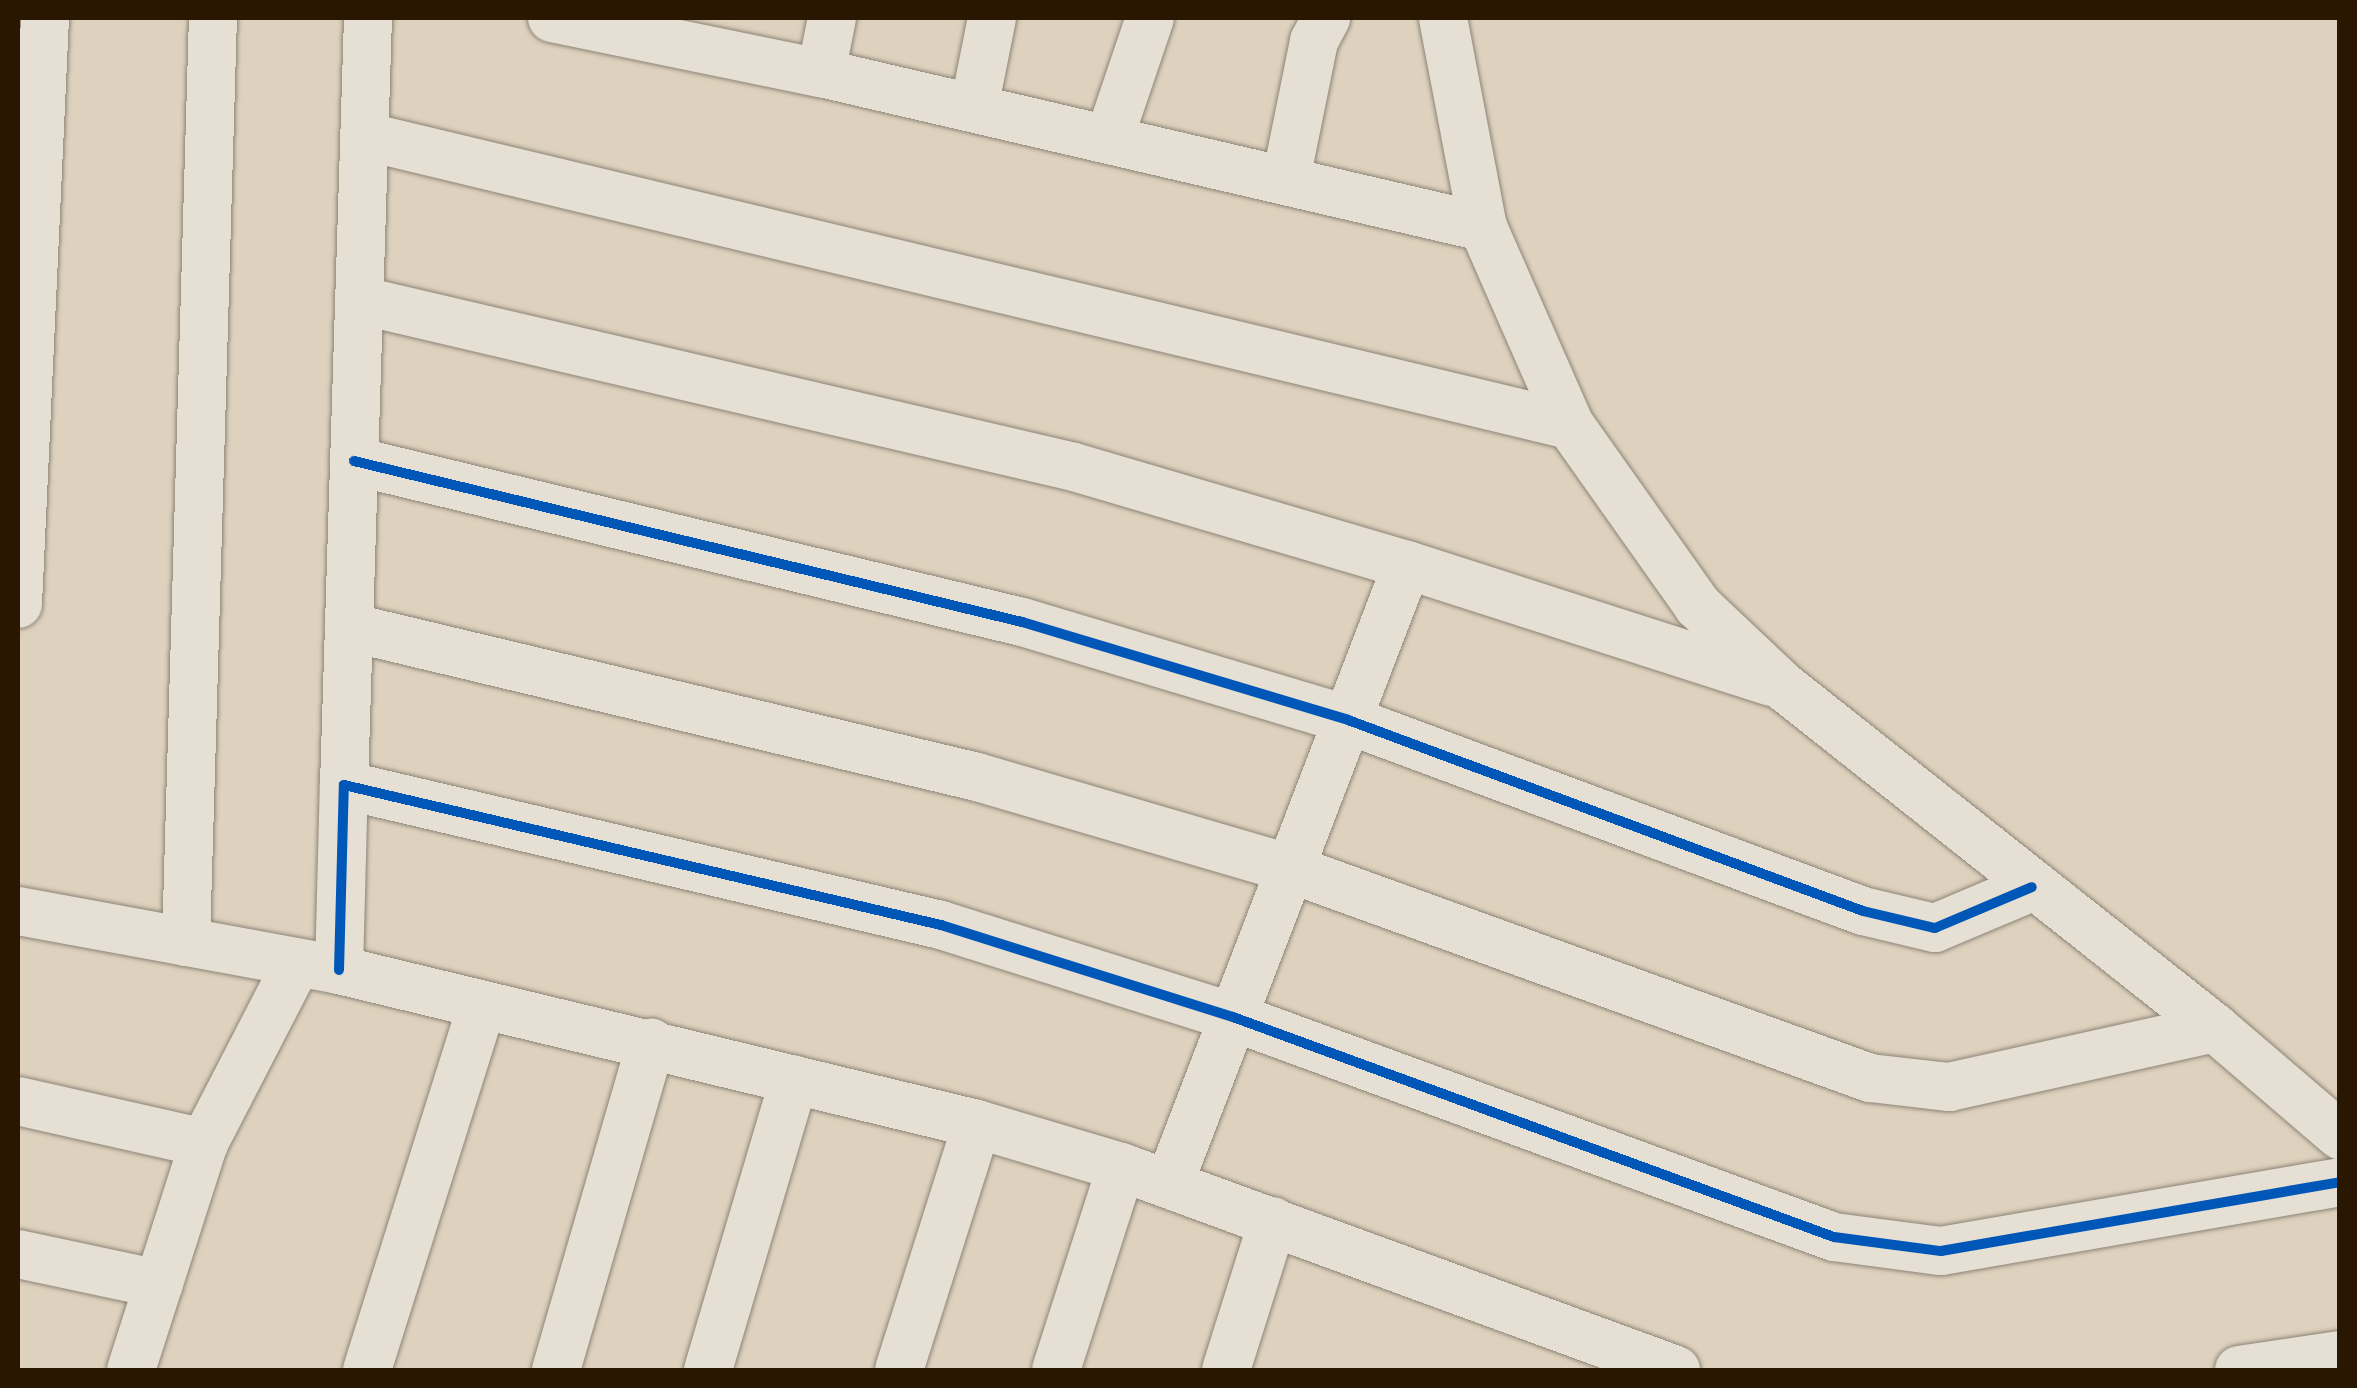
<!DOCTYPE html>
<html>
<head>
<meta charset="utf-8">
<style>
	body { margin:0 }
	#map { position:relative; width:2357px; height:1388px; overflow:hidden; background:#ded2be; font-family:"Old Standard TT",serif }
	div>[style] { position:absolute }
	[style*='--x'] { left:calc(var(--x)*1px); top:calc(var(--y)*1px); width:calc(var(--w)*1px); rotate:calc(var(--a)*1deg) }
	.roads { filter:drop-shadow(0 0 2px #8d8476) drop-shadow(0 0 2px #8d8476) }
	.minor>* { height:48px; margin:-24px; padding:0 24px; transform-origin:24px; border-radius:24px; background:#e5dfd4 }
	.cycleway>* { height:10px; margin:-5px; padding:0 5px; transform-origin:5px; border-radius:5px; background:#0057b8 }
	span { translate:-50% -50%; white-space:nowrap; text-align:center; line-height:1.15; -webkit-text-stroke:8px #f2e4cc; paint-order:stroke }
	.frame { position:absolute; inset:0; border:20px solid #291701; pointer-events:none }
</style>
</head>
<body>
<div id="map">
	<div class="roads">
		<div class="minor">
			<div style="--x:552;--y:18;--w:275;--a:11.6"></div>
			<div style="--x:821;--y:73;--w:680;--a:13.1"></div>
			<div style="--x:1443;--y:18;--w:213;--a:79.2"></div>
			<div style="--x:1483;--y:227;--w:216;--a:66.3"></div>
			<div style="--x:1570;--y:425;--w:222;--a:54.7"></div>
			<div style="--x:1698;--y:606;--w:118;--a:43.3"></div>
			<div style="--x:1784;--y:687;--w:550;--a:38.35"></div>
			<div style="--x:2215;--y:1028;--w:165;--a:40.6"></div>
			<div style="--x:821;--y:73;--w:56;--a:-78.7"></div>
			<div style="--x:974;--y:108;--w:92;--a:-78.7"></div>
			<div style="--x:364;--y:136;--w:1240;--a:13.48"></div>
			<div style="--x:1109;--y:139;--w:128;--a:-71.3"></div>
			<div style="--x:1286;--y:179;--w:141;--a:-78.5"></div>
			<div style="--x:1314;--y:41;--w:26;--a:-62"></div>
			<div style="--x:359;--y:300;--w:734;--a:13.15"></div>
			<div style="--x:1074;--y:467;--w:347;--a:16.4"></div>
			<div style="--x:1407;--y:565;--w:382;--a:17.8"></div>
			<div style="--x:354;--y:461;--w:687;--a:13.55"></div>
			<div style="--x:1022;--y:622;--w:340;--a:16.7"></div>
			<div style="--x:1348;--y:720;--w:549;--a:20.35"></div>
			<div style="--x:1863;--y:911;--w:74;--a:13.3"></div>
			<div style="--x:1935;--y:928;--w:105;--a:-22.9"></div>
			<div style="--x:18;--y:604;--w:587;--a:-87.36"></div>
			<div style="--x:349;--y:627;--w:646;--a:13.43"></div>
			<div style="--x:977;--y:777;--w:327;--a:16.3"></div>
			<div style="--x:1291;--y:869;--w:616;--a:19.85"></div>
			<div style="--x:1870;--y:1078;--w:80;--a:6.5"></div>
			<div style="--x:1949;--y:1087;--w:272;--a:-12.5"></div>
			<div style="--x:344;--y:785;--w:767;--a:-88.21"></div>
			<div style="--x:18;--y:911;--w:326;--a:10.4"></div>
			<div style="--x:339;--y:970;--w:656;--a:13.57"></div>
			<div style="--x:977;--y:1124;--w:150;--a:16.6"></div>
			<div style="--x:1121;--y:1167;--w:591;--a:20.09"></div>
			<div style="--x:186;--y:942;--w:924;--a:-88.33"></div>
			<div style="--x:339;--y:970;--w:185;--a:-88.5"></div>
			<div style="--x:344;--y:785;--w:613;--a:13.2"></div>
			<div style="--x:941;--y:925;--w:306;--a:17.5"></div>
			<div style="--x:1233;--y:1017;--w:640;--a:20.11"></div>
			<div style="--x:1834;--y:1237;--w:108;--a:7.5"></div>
			<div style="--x:1941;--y:1251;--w:405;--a:-9.8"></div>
			<div style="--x:18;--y:1101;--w:191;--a:12.7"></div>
			<div style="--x:1169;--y:1184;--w:663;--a:-68.97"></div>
			<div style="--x:18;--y:1254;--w:144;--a:12"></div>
			<div style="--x:131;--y:1370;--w:238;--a:-72.2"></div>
			<div style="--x:204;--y:1143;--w:203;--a:-62.7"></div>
			<div style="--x:367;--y:1370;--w:382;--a:-72.5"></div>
			<div style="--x:556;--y:1370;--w:341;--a:-73.8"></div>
			<div style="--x:708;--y:1370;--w:303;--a:-73.5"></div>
			<div style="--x:899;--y:1370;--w:258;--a:-72.4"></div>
			<div style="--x:1056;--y:1370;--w:213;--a:-72.2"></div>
			<div style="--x:1226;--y:1370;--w:156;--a:-72.5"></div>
			<div style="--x:2239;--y:1370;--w:102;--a:-8.4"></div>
		</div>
	</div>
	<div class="cycleway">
		<div style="--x:354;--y:461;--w:687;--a:13.55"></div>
		<div style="--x:1022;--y:622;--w:340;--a:16.7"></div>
		<div style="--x:1348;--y:720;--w:549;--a:20.35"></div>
		<div style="--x:1863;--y:911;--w:74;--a:13.3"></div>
		<div style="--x:1935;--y:928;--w:105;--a:-22.9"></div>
		<div style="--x:339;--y:970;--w:185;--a:-88.5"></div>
		<div style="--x:344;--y:785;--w:613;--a:13.2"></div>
		<div style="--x:941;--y:925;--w:306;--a:17.5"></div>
		<div style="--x:1233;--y:1017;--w:640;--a:20.11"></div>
		<div style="--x:1834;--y:1237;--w:108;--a:7.5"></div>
		<div style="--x:1941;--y:1251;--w:405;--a:-9.8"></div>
	</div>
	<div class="frame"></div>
</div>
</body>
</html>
